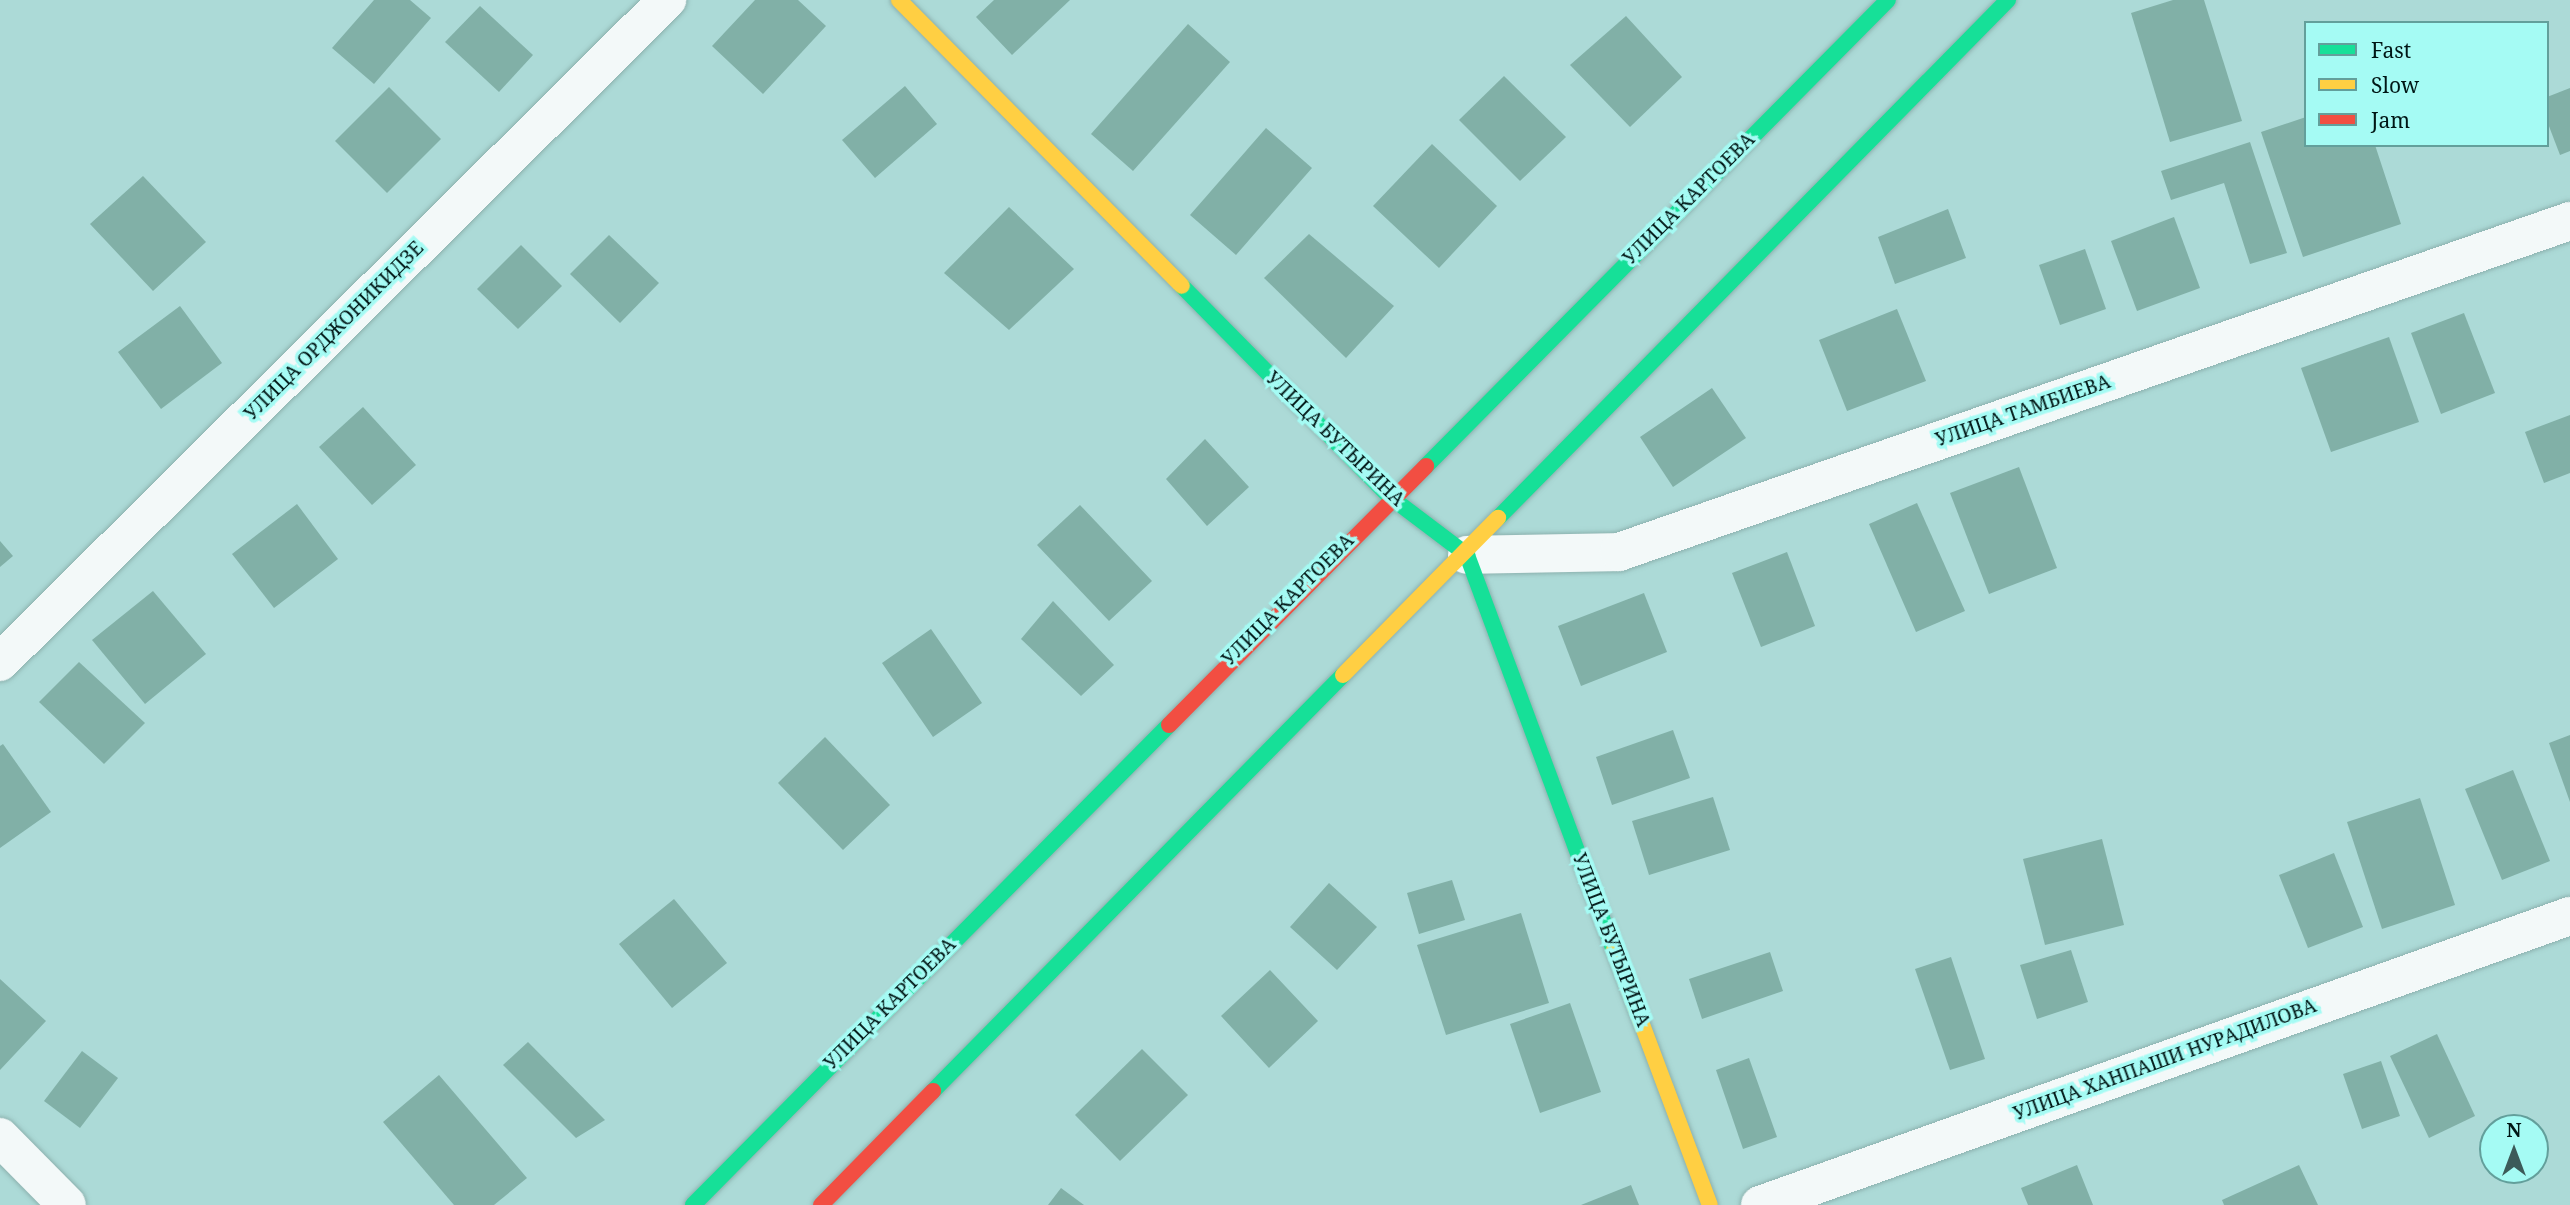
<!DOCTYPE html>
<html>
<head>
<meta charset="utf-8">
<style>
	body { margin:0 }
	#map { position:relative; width:2570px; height:1205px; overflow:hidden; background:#acdad7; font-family:"Noto Serif",serif }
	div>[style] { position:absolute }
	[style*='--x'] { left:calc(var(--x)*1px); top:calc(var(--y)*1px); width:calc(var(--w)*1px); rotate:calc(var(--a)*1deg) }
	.building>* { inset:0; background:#81b0a7 }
	.roads { filter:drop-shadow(0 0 2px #8cb1ae) drop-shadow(0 0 2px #8cb1ae) }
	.street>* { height:38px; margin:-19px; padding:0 19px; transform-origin:19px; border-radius:19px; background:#f3f9f9 }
	.fast>* { height:16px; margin:-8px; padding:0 8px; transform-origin:8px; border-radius:8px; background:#16e098 }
	.slow>* { height:16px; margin:-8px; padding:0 8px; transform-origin:8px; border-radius:8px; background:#ffcf43 }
	.jam>* { height:16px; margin:-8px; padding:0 8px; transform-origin:8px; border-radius:8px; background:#f24e42 }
	span { translate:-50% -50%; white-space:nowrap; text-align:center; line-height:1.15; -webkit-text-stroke:7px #a5fbf4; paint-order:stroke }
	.street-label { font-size:19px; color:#001615 }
	.legend { position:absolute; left:2304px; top:21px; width:245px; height:126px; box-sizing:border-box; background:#a5fbf4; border:2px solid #639f9b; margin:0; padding:9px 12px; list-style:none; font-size:21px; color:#001615 }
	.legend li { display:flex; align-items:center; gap:14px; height:35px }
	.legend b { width:35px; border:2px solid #639f9b }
	.north { position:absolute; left:2479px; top:1114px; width:70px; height:70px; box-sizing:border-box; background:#a5fbf4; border:2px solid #639f9b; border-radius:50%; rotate:0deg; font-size:19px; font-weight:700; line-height:28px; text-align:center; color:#001615 }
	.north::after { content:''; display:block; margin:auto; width:24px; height:32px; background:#3c5b59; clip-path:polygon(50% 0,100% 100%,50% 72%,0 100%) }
</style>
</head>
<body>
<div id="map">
	<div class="building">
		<div style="clip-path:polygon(374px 0,410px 0,431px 18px,374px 84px,332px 48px)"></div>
		<div style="clip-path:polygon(755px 0,798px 0,826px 26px,763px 94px,712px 46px)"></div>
		<div style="clip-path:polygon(994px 0,1070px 0,1012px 55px,976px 17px)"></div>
		<div style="clip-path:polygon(2173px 0,2204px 0,2242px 121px,2170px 142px,2131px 13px)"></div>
		<div style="clip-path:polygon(480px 6px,533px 55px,499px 92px,445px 42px)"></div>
		<div style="clip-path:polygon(1626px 16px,1682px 77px,1630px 127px,1570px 65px)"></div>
		<div style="clip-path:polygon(1188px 24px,1230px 62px,1133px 171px,1091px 134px)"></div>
		<div style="clip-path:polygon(1504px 76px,1566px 137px,1520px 181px,1459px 120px)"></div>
		<div style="clip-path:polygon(905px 86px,937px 124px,875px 178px,842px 140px)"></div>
		<div style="clip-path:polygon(389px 87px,441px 139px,387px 193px,335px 141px)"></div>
		<div style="clip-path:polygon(2570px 88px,2570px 151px,2560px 155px,2547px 121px,2547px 97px)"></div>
		<div style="clip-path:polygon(2306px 117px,2306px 145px,2375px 145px,2401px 224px,2303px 257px,2261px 132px)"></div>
		<div style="clip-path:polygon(1266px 128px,1312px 168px,1236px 255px,1190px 215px)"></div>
		<div style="clip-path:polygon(2250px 142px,2287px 253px,2250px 264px,2224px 183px,2171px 200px,2161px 171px)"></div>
		<div style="clip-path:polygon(1432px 144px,1497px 206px,1439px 268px,1373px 206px)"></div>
		<div style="clip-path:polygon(143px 176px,206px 242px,153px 291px,90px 224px)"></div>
		<div style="clip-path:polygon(1009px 207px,1074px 269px,1009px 330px,944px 273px)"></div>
		<div style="clip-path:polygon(1948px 209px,1966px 258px,1895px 284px,1878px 237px)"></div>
		<div style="clip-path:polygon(2174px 217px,2200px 288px,2137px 311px,2111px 241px)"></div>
		<div style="clip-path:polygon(1309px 234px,1394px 306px,1346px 358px,1264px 278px)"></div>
		<div style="clip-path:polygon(609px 235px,659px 283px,620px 323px,570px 274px)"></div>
		<div style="clip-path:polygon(521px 245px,562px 286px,518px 329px,477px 289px)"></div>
		<div style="clip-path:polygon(2085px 249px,2106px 309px,2060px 325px,2039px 265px)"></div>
		<div style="clip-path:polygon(180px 306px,222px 363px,161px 409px,118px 352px)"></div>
		<div style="clip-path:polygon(1897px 309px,1926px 381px,1847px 411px,1819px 340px)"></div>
		<div style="clip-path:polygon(2464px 313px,2495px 393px,2441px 414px,2411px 333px)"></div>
		<div style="clip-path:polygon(2389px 337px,2419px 422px,2331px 452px,2301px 368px)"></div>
		<div style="clip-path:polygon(1712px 388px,1746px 438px,1673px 487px,1640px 437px)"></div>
		<div style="clip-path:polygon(363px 407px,416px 465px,372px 505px,319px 447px)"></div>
		<div style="clip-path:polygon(2570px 415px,2570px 473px,2544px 483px,2525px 432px)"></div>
		<div style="clip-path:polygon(1205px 439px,1249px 487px,1207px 526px,1166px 479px)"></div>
		<div style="clip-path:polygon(2019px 467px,2057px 568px,1989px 594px,1950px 493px)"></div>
		<div style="clip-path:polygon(1917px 503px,1965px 611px,1916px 632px,1869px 524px)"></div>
		<div style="clip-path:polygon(297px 504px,338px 559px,274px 608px,232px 554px)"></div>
		<div style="clip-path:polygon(1080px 505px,1152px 581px,1109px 621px,1037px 545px)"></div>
		<div style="clip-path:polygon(0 541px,13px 556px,0 567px)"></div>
		<div style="clip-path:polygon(1787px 552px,1815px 626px,1761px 647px,1732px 573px)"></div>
		<div style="clip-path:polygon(153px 591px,206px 654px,145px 704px,92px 640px)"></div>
		<div style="clip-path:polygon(1644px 593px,1667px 652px,1581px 686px,1558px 626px)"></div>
		<div style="clip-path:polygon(1053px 601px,1114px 665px,1081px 696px,1021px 639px)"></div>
		<div style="clip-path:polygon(931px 629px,982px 703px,933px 737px,882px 663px)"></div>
		<div style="clip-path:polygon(79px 662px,145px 723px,104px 764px,39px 702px)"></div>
		<div style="clip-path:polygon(1673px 730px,1690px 778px,1612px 805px,1596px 757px)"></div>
		<div style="clip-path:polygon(2570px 735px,2570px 802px,2549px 743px)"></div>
		<div style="clip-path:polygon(825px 737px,890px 805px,843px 850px,778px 783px)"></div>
		<div style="clip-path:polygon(3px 744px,51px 812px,0 848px,0 746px)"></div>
		<div style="clip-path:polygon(2513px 770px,2550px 861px,2502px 880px,2465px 789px)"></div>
		<div style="clip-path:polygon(1713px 797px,1730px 850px,1649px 875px,1632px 821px)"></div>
		<div style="clip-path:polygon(2420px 798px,2455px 905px,2382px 929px,2347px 822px)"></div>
		<div style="clip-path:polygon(2102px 839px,2124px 925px,2045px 945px,2023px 859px)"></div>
		<div style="clip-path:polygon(2334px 853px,2363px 927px,2308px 948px,2279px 875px)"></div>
		<div style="clip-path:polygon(1452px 880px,1465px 920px,1419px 934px,1407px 893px)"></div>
		<div style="clip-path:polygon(1329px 883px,1377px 927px,1337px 970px,1290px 927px)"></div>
		<div style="clip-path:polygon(674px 899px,727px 963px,672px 1008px,619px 944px)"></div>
		<div style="clip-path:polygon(1521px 913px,1549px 1003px,1446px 1035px,1417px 945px)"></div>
		<div style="clip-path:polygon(2071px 950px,2088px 1002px,2037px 1019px,2020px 965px)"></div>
		<div style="clip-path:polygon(1770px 952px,1783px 991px,1702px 1019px,1689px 979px)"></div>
		<div style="clip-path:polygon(1951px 957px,1985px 1059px,1950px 1070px,1915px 969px)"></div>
		<div style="clip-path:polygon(1270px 970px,1318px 1021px,1269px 1068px,1221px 1016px)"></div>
		<div style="clip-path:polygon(0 979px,46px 1021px,0 1070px)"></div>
		<div style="clip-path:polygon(1570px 1003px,1601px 1092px,1540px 1113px,1510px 1024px)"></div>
		<div style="clip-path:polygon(2437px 1034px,2475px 1116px,2429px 1138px,2390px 1056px)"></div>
		<div style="clip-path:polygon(528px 1042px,605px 1120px,576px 1138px,503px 1065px)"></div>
		<div style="clip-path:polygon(1142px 1049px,1188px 1095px,1120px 1161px,1075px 1115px)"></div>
		<div style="clip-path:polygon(82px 1051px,118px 1078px,80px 1128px,44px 1101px)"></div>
		<div style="clip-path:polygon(1749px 1058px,1777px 1137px,1743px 1149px,1716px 1070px)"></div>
		<div style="clip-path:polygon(2381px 1061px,2400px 1116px,2362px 1129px,2343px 1074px)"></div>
		<div style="clip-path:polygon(439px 1075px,527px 1178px,494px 1205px,454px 1205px,383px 1122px)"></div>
		<div style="clip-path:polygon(2077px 1165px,2093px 1205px,2028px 1205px,2021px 1188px)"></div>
		<div style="clip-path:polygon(2299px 1165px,2318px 1205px,2224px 1205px,2222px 1200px)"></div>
		<div style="clip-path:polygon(1631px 1185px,1639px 1205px,1581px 1205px)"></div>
		<div style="clip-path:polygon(1061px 1188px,1084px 1205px,1048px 1205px)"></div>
	</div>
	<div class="roads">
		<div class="street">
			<div style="--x:1467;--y:555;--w:152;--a:-1.1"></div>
			<div style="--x:1619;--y:552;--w:1007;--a:-19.19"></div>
			<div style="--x:0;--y:662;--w:940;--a:-44.78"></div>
			<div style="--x:0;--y:1137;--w:95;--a:45.4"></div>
			<div style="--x:1760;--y:1205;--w:860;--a:-19.64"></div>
		</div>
		<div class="fast">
			<div style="--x:1182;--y:286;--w:295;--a:45.4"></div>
			<div style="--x:1389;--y:496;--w:98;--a:37.1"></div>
			<div style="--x:1467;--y:555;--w:421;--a:69.6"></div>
			<div style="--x:1426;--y:466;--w:656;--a:-45.25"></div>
			<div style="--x:1498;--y:518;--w:727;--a:-45.45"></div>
			<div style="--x:933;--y:1091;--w:584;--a:-45.42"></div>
			<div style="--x:693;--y:1205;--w:676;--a:-45.24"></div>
		</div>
		<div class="slow">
			<div style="--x:899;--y:0;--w:402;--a:45.3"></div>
			<div style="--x:1343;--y:675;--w:221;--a:-45.4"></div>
			<div style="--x:1614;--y:950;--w:272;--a:69.4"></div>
		</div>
		<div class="jam">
			<div style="--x:1169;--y:725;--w:365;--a:-45.2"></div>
			<div style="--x:821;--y:1205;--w:160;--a:-45.5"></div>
		</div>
	</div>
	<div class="street-label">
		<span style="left:1689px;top:199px;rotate:-45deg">УЛИЦА КАРТОЕВА</span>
		<span style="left:334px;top:331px;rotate:-45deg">УЛИЦА ОРДЖОНИКИДЗЕ</span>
		<span style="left:2023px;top:411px;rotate:-19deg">УЛИЦА ТАМБИЕВА</span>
		<span style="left:1335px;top:439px;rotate:44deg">УЛИЦА БУТЫРИНА</span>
		<span style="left:1288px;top:600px;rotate:-45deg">УЛИЦА КАРТОЕВА</span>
		<span style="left:1611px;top:940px;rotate:69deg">УЛИЦА БУТЫРИНА</span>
		<span style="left:890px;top:1004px;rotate:-45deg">УЛИЦА КАРТОЕВА</span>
		<span style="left:2165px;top:1060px;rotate:-20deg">УЛИЦА ХАНПАШИ НУРАДИЛОВА</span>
	</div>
	<ul class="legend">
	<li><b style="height:9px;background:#16e098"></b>Fast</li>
	<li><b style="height:9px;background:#ffcf43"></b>Slow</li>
	<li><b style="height:9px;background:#f24e42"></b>Jam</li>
	</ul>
	<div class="north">N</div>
</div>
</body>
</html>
